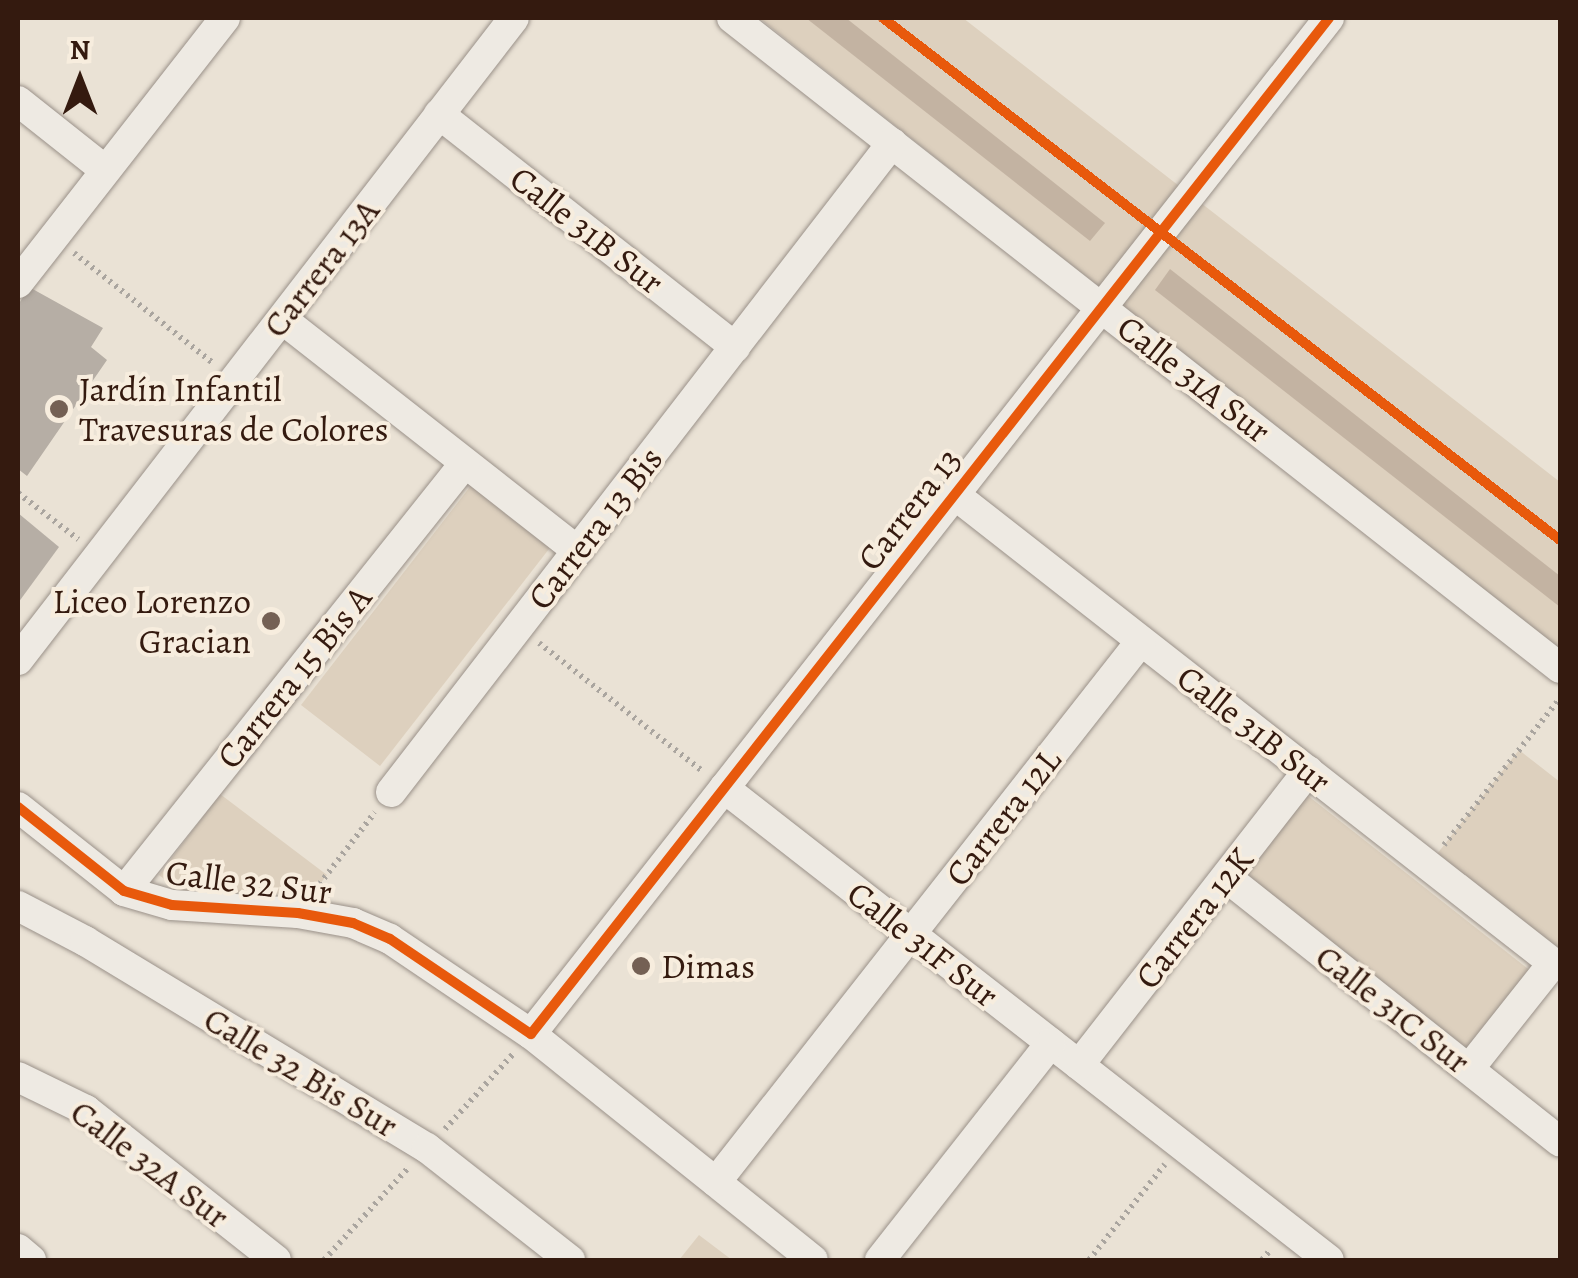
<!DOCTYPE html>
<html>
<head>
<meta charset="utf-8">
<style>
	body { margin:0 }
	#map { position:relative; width:1578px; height:1278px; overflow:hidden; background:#eae2d5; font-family:Alegreya,serif }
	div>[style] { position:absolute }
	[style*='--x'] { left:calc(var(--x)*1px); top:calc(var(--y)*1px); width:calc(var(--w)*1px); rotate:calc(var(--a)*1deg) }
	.green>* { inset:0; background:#ddd0be }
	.water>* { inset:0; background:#c3b3a2 }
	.building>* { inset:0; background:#b6aea5 }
	.path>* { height:6px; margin-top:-3px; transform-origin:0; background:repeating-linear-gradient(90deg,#aaa59f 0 2.5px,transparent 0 7.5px) }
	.roads { filter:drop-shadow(0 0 2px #9a9189) drop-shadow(0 0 2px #9a9189) }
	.minor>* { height:30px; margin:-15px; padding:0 15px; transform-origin:15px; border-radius:15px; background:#eeeae3 }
	.cycleway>* { height:10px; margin:-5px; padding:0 5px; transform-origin:5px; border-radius:5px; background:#e8590c }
	.dots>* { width:28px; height:28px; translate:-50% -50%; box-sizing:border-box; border:5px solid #f7edde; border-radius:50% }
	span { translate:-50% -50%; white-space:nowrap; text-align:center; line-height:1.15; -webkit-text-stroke:8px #f7edde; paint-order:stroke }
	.street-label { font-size:35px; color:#341a0f }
	.poi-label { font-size:35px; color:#341a0f }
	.left { translate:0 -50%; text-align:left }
	.right { translate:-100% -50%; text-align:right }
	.frame { position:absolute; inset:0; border:20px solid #341a0f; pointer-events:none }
	.north { position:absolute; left:30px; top:30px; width:100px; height:100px; -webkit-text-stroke:8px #f7edde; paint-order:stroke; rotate:0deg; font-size:28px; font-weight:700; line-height:40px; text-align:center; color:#341a0f }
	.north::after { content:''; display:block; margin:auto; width:35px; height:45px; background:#341a0f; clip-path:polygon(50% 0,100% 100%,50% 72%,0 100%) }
</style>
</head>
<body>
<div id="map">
	<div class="green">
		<div style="clip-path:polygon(759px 18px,963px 18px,1560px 482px,1560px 651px)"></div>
		<div style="clip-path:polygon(476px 479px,556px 540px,380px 766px,301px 705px)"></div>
		<div style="clip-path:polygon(1519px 750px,1560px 782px,1560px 949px,1437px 854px)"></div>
		<div style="clip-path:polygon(220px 794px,327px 875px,312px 894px,182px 893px,159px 875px)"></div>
		<div style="clip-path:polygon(1307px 795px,1532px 972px,1469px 1050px,1244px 873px)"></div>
		<div style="clip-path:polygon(699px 1235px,732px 1260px,679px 1260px)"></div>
	</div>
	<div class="water">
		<div style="clip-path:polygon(806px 18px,846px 18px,1105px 223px,1090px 241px)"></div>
		<div style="clip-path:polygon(1170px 269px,1560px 576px,1560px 607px,1155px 290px)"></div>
	</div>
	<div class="building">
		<div style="clip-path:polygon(29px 287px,103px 328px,91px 347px,107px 360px,27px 476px,18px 469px,18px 305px)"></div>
		<div style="clip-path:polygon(18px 513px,59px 547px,18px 603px)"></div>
	</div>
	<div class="path">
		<div style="--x:74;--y:253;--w:177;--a:38.4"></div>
		<div style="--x:18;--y:493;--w:76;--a:37.5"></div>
		<div style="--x:539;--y:643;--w:207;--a:38.1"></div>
		<div style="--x:1444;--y:845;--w:187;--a:-51.7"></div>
		<div style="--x:315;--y:890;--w:98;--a:-52.4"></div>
		<div style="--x:445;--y:1129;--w:103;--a:-47.8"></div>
		<div style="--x:324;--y:1260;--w:126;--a:-47.6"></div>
		<div style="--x:1089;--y:1260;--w:122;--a:-51.6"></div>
		<div style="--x:1262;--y:1260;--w:14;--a:-51"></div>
	</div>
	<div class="roads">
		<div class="minor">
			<div style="--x:732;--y:18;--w:1053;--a:38.13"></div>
			<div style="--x:18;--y:101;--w:111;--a:38.4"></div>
			<div style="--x:439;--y:114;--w:377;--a:38.2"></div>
			<div style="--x:18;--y:283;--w:336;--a:-52"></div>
			<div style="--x:282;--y:319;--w:376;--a:38.1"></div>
			<div style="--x:955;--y:495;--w:759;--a:38.05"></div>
			<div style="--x:1553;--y:963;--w:135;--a:128.4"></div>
			<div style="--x:18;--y:660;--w:811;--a:-52.31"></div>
			<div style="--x:724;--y:788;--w:767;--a:37.96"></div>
			<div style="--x:391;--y:792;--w:820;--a:-52.33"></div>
			<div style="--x:18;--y:807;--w:135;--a:38.4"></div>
			<div style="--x:124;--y:891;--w:50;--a:16.3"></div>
			<div style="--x:172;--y:905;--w:126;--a:3.6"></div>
			<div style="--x:298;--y:913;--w:56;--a:10.3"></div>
			<div style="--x:353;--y:923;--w:40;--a:23.4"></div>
			<div style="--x:390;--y:939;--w:170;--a:34"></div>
			<div style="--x:531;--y:1034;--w:361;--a:38.7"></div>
			<div style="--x:1226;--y:877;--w:426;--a:38.4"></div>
			<div style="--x:124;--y:891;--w:547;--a:-51.45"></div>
			<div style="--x:18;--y:906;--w:76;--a:27.6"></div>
			<div style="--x:85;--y:941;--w:400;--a:31.2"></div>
			<div style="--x:427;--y:1148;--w:182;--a:38.1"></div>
			<div style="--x:531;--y:1034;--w:1292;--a:-51.85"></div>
			<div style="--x:1079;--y:1065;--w:373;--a:-52.1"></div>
			<div style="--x:18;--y:1077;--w:76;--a:25.9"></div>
			<div style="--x:86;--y:1110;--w:242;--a:38.3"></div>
			<div style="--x:716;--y:1182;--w:688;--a:-51.85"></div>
			<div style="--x:18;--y:1249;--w:17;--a:40"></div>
			<div style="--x:880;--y:1260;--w:276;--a:-51.8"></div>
		</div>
	</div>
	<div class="cycleway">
		<div style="--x:883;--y:18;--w:855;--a:37.63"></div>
		<div style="--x:18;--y:807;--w:135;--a:38.4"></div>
		<div style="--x:124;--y:891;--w:50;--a:16.3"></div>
		<div style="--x:172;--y:905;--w:126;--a:3.6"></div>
		<div style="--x:298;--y:913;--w:56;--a:10.3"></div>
		<div style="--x:353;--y:923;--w:40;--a:23.4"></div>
		<div style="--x:390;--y:939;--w:170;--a:34"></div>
		<div style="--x:531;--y:1034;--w:1292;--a:-51.85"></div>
	</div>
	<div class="dots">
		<div style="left:59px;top:409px;background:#746054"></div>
		<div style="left:271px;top:621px;background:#746054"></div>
		<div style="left:641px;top:966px;background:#746054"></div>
	</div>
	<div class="street-label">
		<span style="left:587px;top:230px;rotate:38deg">Calle 31B Sur</span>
		<span style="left:321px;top:268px;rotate:-52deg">Carrera 13A</span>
		<span style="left:1194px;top:379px;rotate:38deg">Calle 31A Sur</span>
		<span style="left:909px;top:509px;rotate:-52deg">Carrera 13</span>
		<span style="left:595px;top:528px;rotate:-52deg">Carrera 13 Bis</span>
		<span style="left:294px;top:677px;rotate:-51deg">Carrera 15 Bis A</span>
		<span style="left:1254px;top:729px;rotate:38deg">Calle 31B Sur</span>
		<span style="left:1003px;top:817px;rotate:-52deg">Carrera 12L</span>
		<span style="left:249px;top:882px;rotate:7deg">Calle 32 Sur</span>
		<span style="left:1194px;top:918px;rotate:-52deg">Carrera 12K</span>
		<span style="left:923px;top:944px;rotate:38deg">Calle 31F Sur</span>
		<span style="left:1393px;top:1009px;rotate:38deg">Calle 31C Sur</span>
		<span style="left:301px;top:1072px;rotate:31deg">Calle 32 Bis Sur</span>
		<span style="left:150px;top:1164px;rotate:37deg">Calle 32A Sur</span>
	</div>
	<div class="poi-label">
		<span class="left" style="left:79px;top:409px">Jardín Infantil<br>Travesuras de Colores</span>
		<span class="right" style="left:251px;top:621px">Liceo Lorenzo<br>Gracian</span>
		<span class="left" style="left:661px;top:966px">Dimas</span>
	</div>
	<div class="frame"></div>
	<div class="north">N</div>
</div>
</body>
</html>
